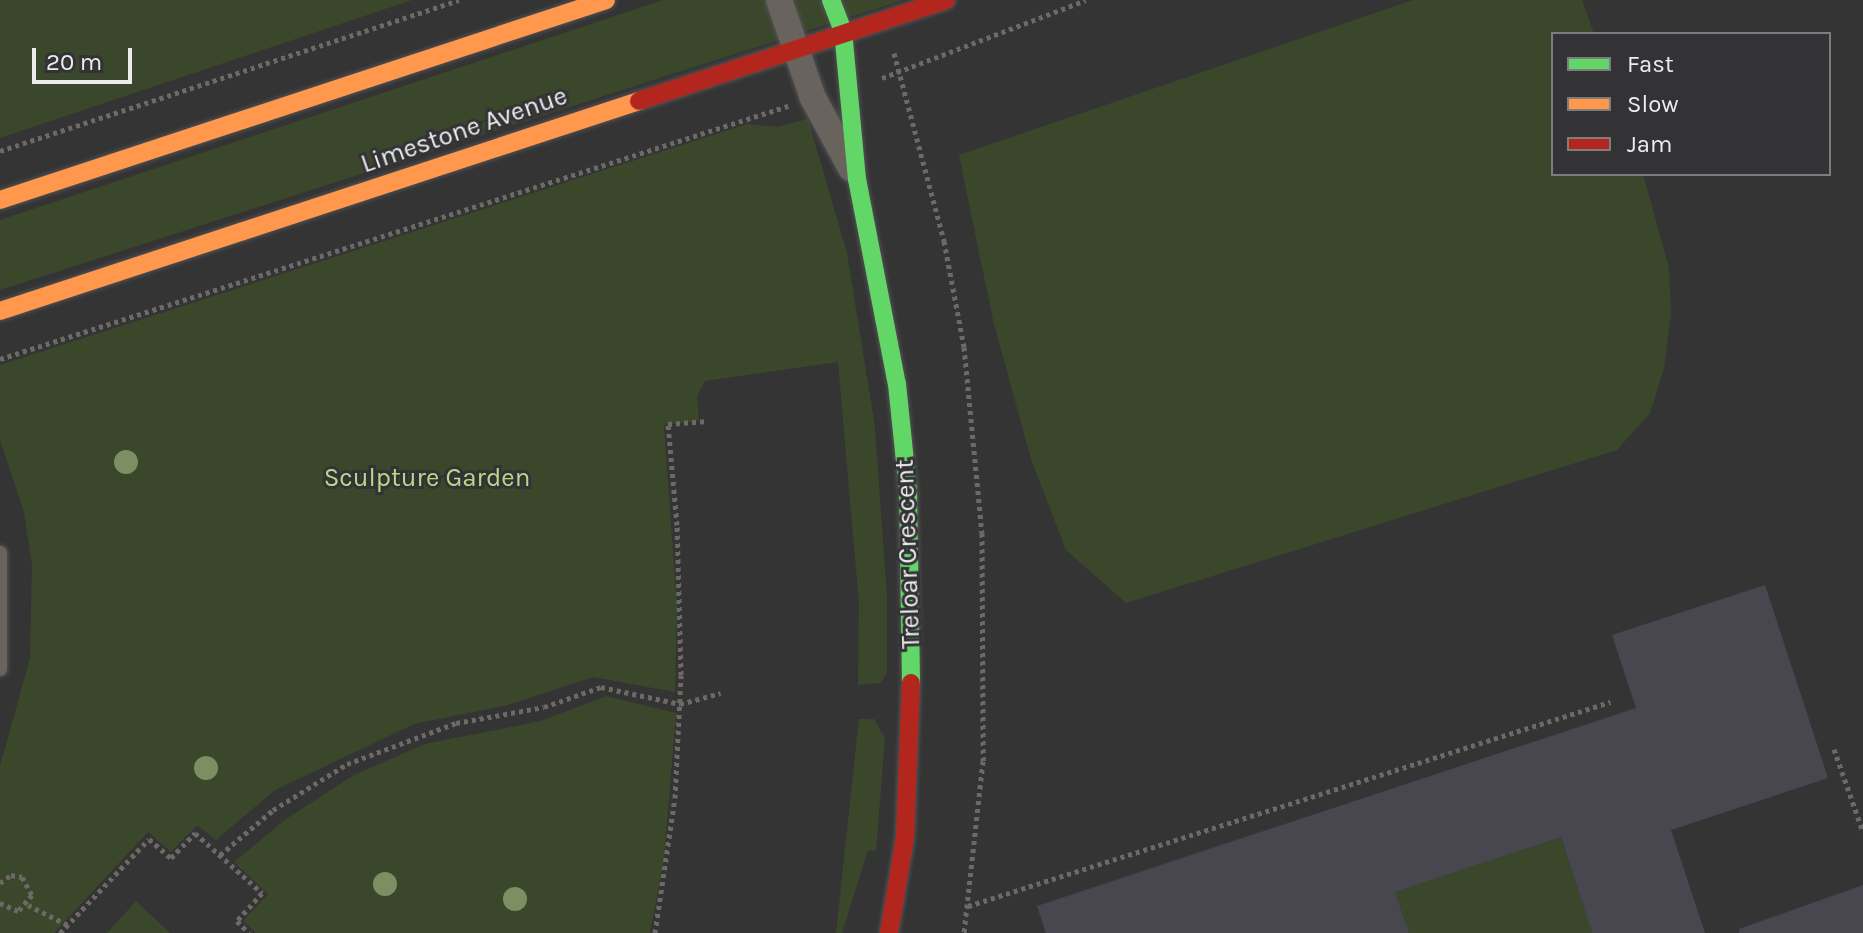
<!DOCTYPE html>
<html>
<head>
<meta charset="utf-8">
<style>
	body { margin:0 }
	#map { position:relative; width:1863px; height:933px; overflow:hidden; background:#343435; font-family:Karla,sans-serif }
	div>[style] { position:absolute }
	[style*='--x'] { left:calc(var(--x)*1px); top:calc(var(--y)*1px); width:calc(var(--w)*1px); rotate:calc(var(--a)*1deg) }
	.green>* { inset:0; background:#3b472b }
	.building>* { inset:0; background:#484750 }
	.path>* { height:5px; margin-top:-2.5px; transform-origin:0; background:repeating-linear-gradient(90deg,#6c6966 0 4px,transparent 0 8px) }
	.roads { filter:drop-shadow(0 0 2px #515153) drop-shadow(0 0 2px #515153) }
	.lane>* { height:14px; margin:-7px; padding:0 7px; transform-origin:7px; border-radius:7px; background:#69635e }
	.street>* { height:26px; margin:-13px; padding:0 13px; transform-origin:13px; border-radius:13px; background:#69635e }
	.fast>* { height:18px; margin:-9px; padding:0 9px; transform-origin:9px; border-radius:9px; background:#63d668 }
	.slow>* { height:18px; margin:-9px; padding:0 9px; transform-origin:9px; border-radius:9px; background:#ff974d }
	.jam>* { height:18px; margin:-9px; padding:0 9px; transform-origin:9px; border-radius:9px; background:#b3261e }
	.trees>* { width:24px; height:24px; margin:-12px; border-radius:50%; background:#7c8f62 }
	span { translate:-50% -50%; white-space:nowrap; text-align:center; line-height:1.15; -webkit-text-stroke:6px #333336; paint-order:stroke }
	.street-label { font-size:26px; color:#ecebee }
	.park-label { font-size:26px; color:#b6d987 }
	.legend { position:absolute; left:1551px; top:32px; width:280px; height:144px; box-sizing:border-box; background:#333336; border:2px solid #7d7d80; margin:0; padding:10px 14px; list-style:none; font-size:24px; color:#ecebee }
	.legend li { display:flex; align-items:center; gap:16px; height:40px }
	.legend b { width:40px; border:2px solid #7d7d80 }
	.scale { position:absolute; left:32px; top:48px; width:100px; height:36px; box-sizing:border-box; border:4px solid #ecebee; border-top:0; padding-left:10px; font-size:24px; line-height:28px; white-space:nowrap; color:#ecebee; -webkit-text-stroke:6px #333336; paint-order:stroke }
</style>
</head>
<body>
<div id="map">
	<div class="green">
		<div style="clip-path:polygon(0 0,412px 0,0 138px)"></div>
		<div style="clip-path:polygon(663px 0,903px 0,0 290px,0 220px)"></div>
		<div style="clip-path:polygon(1413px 0,1582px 0,1594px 34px,1553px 34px,1553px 174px,1643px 174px,1669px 268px,1671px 314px,1664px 368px,1650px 413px,1617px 450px,1126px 603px,1066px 550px,1031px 459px,993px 320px,959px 155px)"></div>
		<div style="clip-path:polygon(808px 119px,847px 253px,875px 427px,887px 598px,887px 672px,881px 683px,858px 685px,859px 604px,838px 362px,705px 381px,697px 396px,699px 421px,664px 425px,677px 607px,675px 692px,593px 677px,508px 705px,414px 724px,275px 790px,216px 840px,197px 825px,171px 852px,148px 832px,54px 933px,0 933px,0 766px,30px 658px,32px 565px,24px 512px,0 440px,0 365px,747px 124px,777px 127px)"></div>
		<div style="clip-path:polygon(606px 696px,676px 713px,664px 859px,650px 933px,256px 933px,243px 921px,268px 894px,234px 862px,286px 819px,354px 775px,425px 744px,541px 721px)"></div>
		<div style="clip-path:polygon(859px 719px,874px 719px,885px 738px,876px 851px,868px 850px,842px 933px,836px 933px)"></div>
		<div style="clip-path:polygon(1561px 837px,1592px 933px,1409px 933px,1395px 892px)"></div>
		<div style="clip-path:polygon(136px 901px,170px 933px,107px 933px)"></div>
	</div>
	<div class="building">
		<div style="clip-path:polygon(1765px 585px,1828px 778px,1671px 830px,1705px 933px,1592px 933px,1561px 837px,1395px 892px,1409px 933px,1046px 933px,1037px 906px,1636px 708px,1612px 635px)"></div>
		<div style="clip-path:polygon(1863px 885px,1863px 933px,1739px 933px,1739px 929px)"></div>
	</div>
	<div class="path">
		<div style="--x:894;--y:53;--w:195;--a:75.1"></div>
		<div style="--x:944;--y:241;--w:108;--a:79.3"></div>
		<div style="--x:964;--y:347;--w:187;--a:84.5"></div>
		<div style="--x:982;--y:533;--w:228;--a:89.7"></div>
		<div style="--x:983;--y:761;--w:173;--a:96.3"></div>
		<div style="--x:882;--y:78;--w:218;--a:-20.9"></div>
		<div style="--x:0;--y:151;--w:483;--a:-18.2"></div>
		<div style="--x:0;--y:359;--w:828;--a:-17.8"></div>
		<div style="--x:1834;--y:749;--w:88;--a:70.7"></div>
		<div style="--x:220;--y:855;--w:70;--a:-40.3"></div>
		<div style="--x:273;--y:810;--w:87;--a:-31.9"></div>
		<div style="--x:347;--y:764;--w:116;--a:-20.6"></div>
		<div style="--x:456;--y:723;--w:89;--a:-10.3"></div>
		<div style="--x:544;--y:707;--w:60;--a:-19.3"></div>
		<div style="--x:601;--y:687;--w:81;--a:12.1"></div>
		<div style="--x:680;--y:704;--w:42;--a:-15"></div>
		<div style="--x:0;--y:883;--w:14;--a:-36"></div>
		<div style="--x:11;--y:875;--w:11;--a:10"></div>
		<div style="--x:22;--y:877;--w:21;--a:61"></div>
		<div style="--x:32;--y:895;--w:21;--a:131"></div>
		<div style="--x:18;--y:911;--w:20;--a:-156"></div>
		<div style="--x:28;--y:905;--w:45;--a:26.6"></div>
		<div style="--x:968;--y:906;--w:674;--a:-17.63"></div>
		<div style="--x:60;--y:933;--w:129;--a:-46.6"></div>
		<div style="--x:149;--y:839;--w:29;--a:41"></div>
		<div style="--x:171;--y:858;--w:35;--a:-46"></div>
		<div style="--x:195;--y:833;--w:90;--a:41.8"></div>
		<div style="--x:262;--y:893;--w:38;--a:132"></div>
		<div style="--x:237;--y:921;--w:17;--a:45"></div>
		<div style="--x:655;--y:933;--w:136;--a:-81.6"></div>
		<div style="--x:675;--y:798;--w:123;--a:-87.2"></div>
		<div style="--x:681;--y:675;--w:150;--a:-91.5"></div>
		<div style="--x:677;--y:525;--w:101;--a:-95.1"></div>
		<div style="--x:668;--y:424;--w:40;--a:-4.3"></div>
	</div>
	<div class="roads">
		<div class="lane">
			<div style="--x:0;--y:553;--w:116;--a:90"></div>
		</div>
		<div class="street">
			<div style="--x:779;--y:0;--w:104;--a:70.9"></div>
			<div style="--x:813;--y:98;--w:80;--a:61.5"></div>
		</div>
		<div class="fast">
			<div style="--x:831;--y:0;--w:33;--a:69"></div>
			<div style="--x:843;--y:31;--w:149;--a:84.6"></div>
			<div style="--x:857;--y:179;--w:209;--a:79"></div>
			<div style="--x:897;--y:384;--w:108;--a:84.1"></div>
			<div style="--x:908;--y:491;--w:192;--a:89.1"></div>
		</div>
		<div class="slow">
			<div style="--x:0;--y:200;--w:638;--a:-18.26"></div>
			<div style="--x:0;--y:311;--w:673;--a:-18.19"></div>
		</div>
		<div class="jam">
			<div style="--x:639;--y:101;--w:323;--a:-18.2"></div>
			<div style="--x:889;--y:933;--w:97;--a:-80.5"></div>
			<div style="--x:905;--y:837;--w:154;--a:-87.8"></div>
		</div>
	</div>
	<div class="trees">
		<div style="left:126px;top:462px"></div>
		<div style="left:206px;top:768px"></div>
		<div style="left:385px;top:884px"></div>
		<div style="left:515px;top:899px"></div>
	</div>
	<div class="street-label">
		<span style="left:464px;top:130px;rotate:-19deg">Limestone Avenue</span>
		<span style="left:908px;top:554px;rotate:-92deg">Treloar Crescent</span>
	</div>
	<div class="park-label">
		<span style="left:427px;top:478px">Sculpture Garden</span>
	</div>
	<ul class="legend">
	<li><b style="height:10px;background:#63d668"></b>Fast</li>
	<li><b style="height:10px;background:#ff974d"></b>Slow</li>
	<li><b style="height:10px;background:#b3261e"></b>Jam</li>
	</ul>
	<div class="scale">20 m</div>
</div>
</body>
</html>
